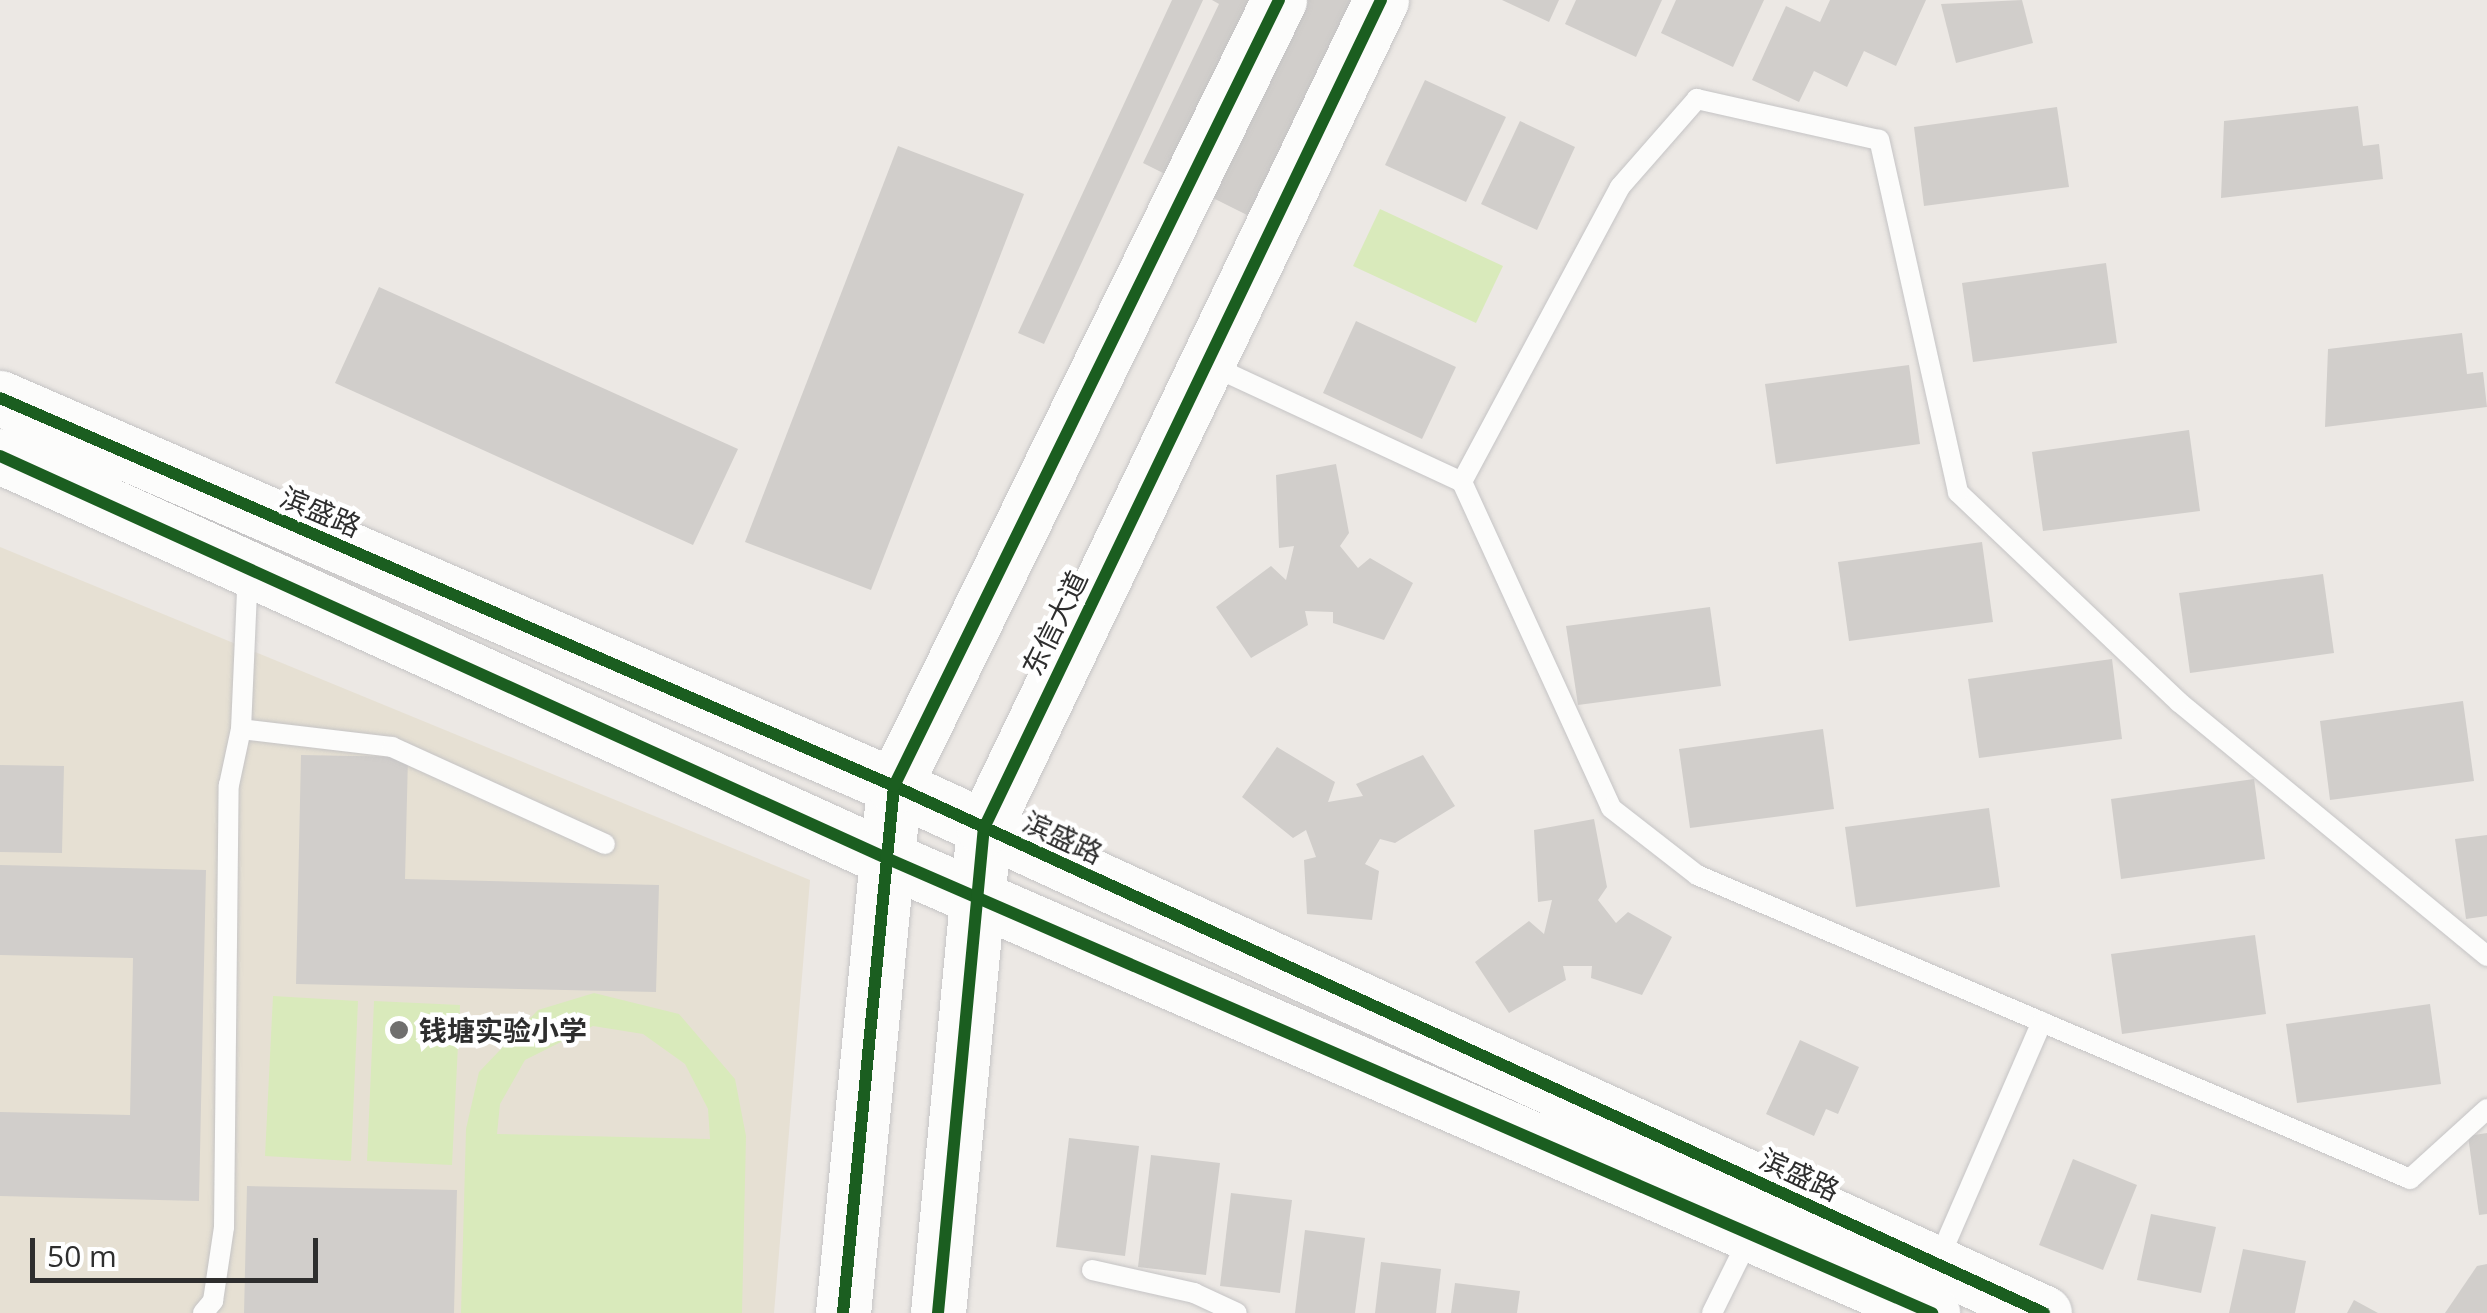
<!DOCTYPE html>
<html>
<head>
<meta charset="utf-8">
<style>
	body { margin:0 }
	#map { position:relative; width:2487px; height:1313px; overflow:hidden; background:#ece8e4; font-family:"Open Sans","Noto Sans SC",sans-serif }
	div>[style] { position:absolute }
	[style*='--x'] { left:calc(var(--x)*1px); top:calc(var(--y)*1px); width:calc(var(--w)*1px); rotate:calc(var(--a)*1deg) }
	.education>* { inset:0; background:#e6e0d3 }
	.pitch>* { inset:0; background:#d9eabb }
	.building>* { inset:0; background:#d1cecb }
	.roads { filter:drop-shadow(0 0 2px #c5c4c5) drop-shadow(0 0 2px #c5c4c5) }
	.service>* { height:20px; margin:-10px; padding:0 10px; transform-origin:10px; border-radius:10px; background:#fcfcfb }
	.secondary>* { height:55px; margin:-27.5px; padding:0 27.5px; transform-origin:27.5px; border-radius:27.5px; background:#fcfcfb }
	.cycleway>* { height:12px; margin:-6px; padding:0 6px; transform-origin:6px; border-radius:6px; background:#1b5e20 }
	.dots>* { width:28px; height:28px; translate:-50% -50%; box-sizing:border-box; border:5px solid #fff; border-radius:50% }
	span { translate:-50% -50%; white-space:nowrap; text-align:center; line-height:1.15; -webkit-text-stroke:9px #fff; paint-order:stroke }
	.street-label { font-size:28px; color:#2e2e2e }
	.poi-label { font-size:28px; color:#2e2e2e; font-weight:700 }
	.left { translate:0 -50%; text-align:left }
	.scale { position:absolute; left:30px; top:1238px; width:288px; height:45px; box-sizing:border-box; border:5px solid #2e2e2e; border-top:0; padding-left:12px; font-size:30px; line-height:35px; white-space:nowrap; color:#2e2e2e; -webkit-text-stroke:8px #fff; paint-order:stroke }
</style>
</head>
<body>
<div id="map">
	<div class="education">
		<div style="clip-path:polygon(0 547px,810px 880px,774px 1313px,0 1313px)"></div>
	</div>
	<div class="pitch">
		<div style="clip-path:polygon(1380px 209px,1503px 266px,1476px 323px,1353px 266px)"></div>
		<div style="clip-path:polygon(evenodd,594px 993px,679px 1014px,735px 1079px,746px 1136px,742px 1313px,461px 1313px,466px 1129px,479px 1072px,538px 1010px,594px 993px,593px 1026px,643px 1034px,685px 1064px,708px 1109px,710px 1139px,497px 1134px,500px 1104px,525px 1060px,593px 1026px)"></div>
		<div style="clip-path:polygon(273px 996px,358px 1001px,351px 1161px,265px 1156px)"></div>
		<div style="clip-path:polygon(374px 1001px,460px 1005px,452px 1165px,367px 1161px)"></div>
	</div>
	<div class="building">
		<div style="clip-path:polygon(1172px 0,1203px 0,1044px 344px,1018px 333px)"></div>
		<div style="clip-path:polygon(1212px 0,1380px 0,1271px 227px,1143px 163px,1219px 4px)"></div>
		<div style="clip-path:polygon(1502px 0,1559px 0,1549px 22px)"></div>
		<div style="clip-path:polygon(1576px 0,1662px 0,1636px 57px,1565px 24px)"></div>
		<div style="clip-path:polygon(1676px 0,1764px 0,1733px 67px,1661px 33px)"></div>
		<div style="clip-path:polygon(1830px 0,1926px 0,1896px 66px,1864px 51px,1847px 87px,1814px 71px,1799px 102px,1752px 80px,1786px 6px,1820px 22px)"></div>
		<div style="clip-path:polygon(2022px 0,2033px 43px,1956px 63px,1941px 4px)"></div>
		<div style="clip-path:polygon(1425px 80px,1506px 117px,1466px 202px,1385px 165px)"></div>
		<div style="clip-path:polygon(2358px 106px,2363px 146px,2379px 144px,2383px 179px,2221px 198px,2224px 121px)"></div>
		<div style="clip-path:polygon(2057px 107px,2069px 187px,1924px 206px,1914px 127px)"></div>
		<div style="clip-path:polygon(1520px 121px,1575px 147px,1537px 230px,1481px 204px)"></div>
		<div style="clip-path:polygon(898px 146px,1024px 194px,871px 590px,745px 542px)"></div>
		<div style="clip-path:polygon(2106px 263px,2117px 343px,1973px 362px,1962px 283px)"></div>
		<div style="clip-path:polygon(379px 287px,738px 449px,693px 545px,335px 383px)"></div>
		<div style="clip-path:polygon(1356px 321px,1456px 367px,1422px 439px,1323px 393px)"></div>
		<div style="clip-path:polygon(2462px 333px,2467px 374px,2483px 372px,2487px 407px,2325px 427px,2328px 349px)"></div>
		<div style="clip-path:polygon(1909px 365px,1920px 444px,1776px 464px,1765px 384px)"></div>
		<div style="clip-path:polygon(2189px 430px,2200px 511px,2043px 531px,2032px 452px)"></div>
		<div style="clip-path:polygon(1336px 464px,1349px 533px,1340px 546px,1358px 568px,1370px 558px,1413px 583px,1384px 640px,1333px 623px,1333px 612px,1305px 611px,1308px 625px,1251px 658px,1216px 607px,1271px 566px,1286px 580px,1294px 546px,1279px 548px,1276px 475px)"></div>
		<div style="clip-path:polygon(1982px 542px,1993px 622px,1849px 641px,1838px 562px)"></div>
		<div style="clip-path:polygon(2323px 574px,2334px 653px,2190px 673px,2179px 593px)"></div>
		<div style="clip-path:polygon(1710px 607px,1721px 686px,1578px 705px,1566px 626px)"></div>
		<div style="clip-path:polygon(2112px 659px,2122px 739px,1979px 758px,1968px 679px)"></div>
		<div style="clip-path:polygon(2463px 701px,2474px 781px,2330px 800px,2320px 721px)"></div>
		<div style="clip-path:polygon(1823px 729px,1834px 809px,1690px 828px,1679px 749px)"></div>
		<div style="clip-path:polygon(1277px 747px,1335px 782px,1328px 802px,1363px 796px,1356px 784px,1423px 755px,1455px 806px,1395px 843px,1380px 839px,1365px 864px,1379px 871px,1372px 920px,1307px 914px,1304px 860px,1316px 857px,1306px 830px,1293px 838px,1242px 797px)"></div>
		<div style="clip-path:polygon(301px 755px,408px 757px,405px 879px,659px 885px,656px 992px,296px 984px)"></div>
		<div style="clip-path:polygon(0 765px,64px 766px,62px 853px,0 852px)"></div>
		<div style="clip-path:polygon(2254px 779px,2265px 859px,2121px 879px,2111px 799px)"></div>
		<div style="clip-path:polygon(1989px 808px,2000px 887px,1856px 907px,1845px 827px)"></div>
		<div style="clip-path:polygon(1594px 819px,1607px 887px,1598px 900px,1616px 923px,1628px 912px,1672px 937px,1642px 995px,1591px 978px,1592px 966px,1563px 966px,1566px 980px,1509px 1013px,1475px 962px,1529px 921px,1544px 934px,1552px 900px,1538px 902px,1534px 830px)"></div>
		<div style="clip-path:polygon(2487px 835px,2487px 916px,2466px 919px,2455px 839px)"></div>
		<div style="clip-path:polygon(0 865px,206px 870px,199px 1201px,0 1196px,0 1112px,130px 1115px,133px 958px,0 955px)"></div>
		<div style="clip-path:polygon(2255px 935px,2266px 1014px,2122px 1034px,2111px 954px)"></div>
		<div style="clip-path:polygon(2430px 1004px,2441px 1084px,2297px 1103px,2286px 1024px)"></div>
		<div style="clip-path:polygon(1800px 1040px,1859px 1067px,1838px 1114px,1826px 1109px,1814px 1136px,1766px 1114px)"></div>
		<div style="clip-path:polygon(2487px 1133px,2487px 1214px,2479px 1215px,2468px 1136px)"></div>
		<div style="clip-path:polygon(1069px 1138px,1139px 1146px,1125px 1256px,1056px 1247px)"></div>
		<div style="clip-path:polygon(1151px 1155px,1220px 1163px,1206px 1275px,1138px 1267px)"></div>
		<div style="clip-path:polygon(2073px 1159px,2137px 1185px,2103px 1270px,2039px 1245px)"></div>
		<div style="clip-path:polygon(247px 1186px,457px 1190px,454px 1313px,244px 1313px)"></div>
		<div style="clip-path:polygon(1231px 1193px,1292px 1200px,1280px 1293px,1220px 1286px)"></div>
		<div style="clip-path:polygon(2151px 1214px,2216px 1227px,2201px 1293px,2137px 1280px)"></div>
		<div style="clip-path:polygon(1305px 1230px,1365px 1238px,1355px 1313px,1295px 1313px)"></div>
		<div style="clip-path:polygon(2243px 1249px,2306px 1261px,2295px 1313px,2229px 1313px)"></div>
		<div style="clip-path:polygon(1381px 1262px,1441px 1269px,1436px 1313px,1375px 1313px)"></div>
		<div style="clip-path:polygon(2487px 1264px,2487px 1313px,2445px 1313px,2477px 1266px)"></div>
		<div style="clip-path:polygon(1455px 1283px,1520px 1291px,1517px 1313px,1451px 1313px)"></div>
		<div style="clip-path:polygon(2354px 1300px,2378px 1313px,2347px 1313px)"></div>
	</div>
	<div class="roads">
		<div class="service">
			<div style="--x:1210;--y:365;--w:278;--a:24.9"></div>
			<div style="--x:241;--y:729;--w:152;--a:6.8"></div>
			<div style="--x:392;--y:747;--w:234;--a:24.5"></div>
			<div style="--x:2487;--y:956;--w:399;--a:-140.5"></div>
			<div style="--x:2179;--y:702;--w:305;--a:-136.5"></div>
			<div style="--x:1958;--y:492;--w:361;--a:-102.6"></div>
			<div style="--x:1879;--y:140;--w:187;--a:-167.3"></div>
			<div style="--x:1697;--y:99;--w:117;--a:131.2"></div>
			<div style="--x:1620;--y:187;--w:335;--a:118.2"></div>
			<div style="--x:1462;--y:482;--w:358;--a:65.4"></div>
			<div style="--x:1611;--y:808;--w:109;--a:37.9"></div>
			<div style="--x:1697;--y:875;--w:775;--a:23.09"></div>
			<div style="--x:2410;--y:1179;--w:104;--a:-42.3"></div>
			<div style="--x:1937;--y:1263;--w:263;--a:-66.5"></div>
			<div style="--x:1092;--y:1270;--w:105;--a:12.7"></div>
			<div style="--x:1194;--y:1293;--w:47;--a:24.9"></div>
			<div style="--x:203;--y:1313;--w:16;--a:-50"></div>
			<div style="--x:213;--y:1301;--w:75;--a:-81.5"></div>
			<div style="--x:224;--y:1227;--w:442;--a:-89.4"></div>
			<div style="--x:229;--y:785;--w:57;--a:-77.9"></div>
			<div style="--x:241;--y:729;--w:158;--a:-87.5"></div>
			<div style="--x:1712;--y:1313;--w:84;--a:-63.7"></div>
		</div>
		<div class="secondary">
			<div style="--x:0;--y:398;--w:975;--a:23.46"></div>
			<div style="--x:894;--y:786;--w:1265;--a:24.62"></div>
			<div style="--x:0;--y:456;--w:973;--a:24.4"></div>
			<div style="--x:886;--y:858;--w:1141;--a:23.51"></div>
			<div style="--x:843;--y:1313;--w:529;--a:-84.47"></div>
			<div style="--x:894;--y:786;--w:875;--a:-63.9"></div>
			<div style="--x:938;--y:1313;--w:487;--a:-84.6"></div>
			<div style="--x:984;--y:828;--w:918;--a:-64.38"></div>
		</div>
	</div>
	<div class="cycleway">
		<div style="--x:0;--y:398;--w:975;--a:23.46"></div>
		<div style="--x:894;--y:786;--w:1265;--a:24.62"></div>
		<div style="--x:0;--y:456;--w:973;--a:24.4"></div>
		<div style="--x:886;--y:858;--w:1141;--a:23.51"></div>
		<div style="--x:843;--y:1313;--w:529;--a:-84.47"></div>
		<div style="--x:894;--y:786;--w:875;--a:-63.9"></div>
		<div style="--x:938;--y:1313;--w:487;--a:-84.6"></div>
		<div style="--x:984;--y:828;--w:918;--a:-64.38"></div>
	</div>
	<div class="dots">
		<div style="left:399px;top:1030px;background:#706f6e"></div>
	</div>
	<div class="street-label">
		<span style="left:321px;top:511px;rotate:23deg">滨盛路</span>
		<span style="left:1054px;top:623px;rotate:-64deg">东信大道</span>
		<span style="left:1063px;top:837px;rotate:25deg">滨盛路</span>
		<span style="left:1800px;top:1174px;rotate:25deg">滨盛路</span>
	</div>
	<div class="poi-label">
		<span class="left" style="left:419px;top:1030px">钱塘实验小学</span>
	</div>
	<div class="scale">50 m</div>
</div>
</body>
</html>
